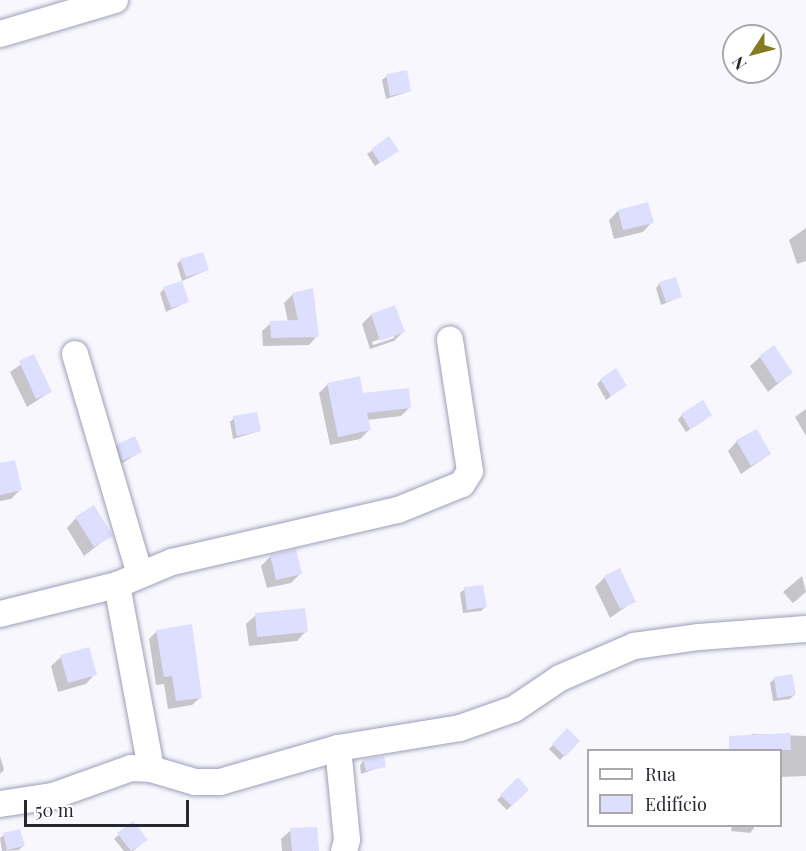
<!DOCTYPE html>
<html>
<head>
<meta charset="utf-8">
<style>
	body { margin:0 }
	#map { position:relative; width:806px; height:851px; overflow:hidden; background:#f7f7fd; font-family:"Playfair Display",serif }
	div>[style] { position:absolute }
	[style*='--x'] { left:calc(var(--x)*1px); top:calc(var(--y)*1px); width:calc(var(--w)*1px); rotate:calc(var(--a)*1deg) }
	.shadow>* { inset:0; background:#0003 }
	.building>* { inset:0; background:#dedffe }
	.roads { filter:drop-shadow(0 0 2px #9e9fb8) drop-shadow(0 0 2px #9e9fb8) }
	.street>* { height:26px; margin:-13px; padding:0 13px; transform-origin:13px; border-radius:13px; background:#fff }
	span { translate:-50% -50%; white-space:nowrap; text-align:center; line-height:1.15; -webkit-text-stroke:6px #fff; paint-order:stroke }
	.legend { position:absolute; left:587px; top:749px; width:195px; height:78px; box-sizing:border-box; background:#fff; border:2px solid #a9a9ad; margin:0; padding:8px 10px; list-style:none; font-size:18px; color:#282832 }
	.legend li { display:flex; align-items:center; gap:12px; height:30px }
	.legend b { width:30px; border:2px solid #a9a9ad }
	.north { position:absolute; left:722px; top:24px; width:60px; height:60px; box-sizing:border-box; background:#fff; border:2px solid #a9a9ad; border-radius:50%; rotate:234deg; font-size:16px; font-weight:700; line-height:24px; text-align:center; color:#282832 }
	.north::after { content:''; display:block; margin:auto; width:21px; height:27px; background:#847b21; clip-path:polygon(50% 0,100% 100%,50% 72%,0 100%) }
	.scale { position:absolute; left:24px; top:800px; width:165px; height:27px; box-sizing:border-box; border:3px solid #282832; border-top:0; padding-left:8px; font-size:18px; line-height:21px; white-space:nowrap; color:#282832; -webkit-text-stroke:4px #fff; paint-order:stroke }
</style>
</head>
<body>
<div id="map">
	<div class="shadow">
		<div style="clip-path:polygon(387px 76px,410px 91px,386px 99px,382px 80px)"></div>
		<div style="clip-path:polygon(389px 139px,392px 155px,375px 166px,367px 154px)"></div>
		<div style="clip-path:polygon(618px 211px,652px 222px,643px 232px,614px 239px,609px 220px)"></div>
		<div style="clip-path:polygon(806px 228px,806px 261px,797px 264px,789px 240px)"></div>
		<div style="clip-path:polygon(181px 260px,207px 270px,182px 281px,177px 264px)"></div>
		<div style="clip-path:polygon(660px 283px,680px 297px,661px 305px,656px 288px)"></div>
		<div style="clip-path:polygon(164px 289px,187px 302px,166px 312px,160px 293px)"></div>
		<div style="clip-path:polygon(293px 294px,317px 336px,309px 345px,263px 346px,262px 331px,271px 323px,288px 322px,284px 303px)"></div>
		<div style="clip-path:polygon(evenodd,394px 307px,403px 332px,394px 341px,370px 349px,362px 324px,371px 315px,394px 307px,394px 334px,394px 338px,373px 345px,372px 342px,394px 334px)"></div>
		<div style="clip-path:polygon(33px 356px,50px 392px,27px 407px,10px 372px)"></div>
		<div style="clip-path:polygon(760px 357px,791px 373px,768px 392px,750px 366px)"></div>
		<div style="clip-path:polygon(601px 380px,625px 386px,606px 400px,597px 384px)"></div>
		<div style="clip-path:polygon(328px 384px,410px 407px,401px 416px,367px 420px,369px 430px,360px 439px,330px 445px,319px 393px)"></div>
		<div style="clip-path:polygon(806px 409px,806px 436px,795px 417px)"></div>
		<div style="clip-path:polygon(682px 415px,706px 419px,686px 432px,678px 420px)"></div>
		<div style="clip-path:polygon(234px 418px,259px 431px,233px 439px,230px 422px)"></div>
		<div style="clip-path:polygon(737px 441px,770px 454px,741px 474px,728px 451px)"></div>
		<div style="clip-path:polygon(118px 445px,140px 452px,113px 469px,109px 455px)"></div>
		<div style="clip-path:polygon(0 465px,20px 490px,11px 499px,0 501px)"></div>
		<div style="clip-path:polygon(76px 518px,111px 535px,84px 556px,67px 528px)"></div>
		<div style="clip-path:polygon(271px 556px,300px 574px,291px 583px,267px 588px,261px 566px)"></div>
		<div style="clip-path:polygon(802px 576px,806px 592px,793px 603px,783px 592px)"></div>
		<div style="clip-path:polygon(605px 577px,634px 601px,610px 618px,595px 587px)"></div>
		<div style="clip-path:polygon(465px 589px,485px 607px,481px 611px,463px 613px,460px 593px)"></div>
		<div style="clip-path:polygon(256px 615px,306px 631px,297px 641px,249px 646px,246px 624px)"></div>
		<div style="clip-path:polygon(157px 631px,201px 697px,192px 705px,168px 709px,164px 684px,156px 685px,149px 639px)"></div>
		<div style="clip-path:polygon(88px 649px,95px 674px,86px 684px,58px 692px,51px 666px,61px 657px)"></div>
		<div style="clip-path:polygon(775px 678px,794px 695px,790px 699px,773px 701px,770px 683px)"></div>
		<div style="clip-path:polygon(567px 730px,578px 741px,560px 760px,549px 749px)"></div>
		<div style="clip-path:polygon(752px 734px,806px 736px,806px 776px,780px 777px,780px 750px,743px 750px)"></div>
		<div style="clip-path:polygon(0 756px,4px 770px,0 774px)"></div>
		<div style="clip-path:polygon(364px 760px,384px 766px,361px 774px,360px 765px)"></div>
		<div style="clip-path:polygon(518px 780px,527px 790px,507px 810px,497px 800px)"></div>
		<div style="clip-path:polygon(133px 823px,146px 840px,133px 851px,124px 851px,114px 839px)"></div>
		<div style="clip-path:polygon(732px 826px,754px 826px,754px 828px,750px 833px,731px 831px)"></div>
		<div style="clip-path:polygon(291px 830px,318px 851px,282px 851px,281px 839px)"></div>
		<div style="clip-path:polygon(4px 835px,23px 846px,19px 850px,2px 851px,0 838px)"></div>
	</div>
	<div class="building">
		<div style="clip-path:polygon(407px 70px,411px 91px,390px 96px,386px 74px)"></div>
		<div style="clip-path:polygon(389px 136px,399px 151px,380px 163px,371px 149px)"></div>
		<div style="clip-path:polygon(648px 202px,654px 223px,623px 230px,618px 210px)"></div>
		<div style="clip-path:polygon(203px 252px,209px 270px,186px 277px,180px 259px)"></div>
		<div style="clip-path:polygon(676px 277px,682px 297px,666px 302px,659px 282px)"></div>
		<div style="clip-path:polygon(182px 281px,189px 302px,171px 308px,163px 287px)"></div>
		<div style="clip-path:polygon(313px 288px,319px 337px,271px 338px,270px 321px,298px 320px,292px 293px)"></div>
		<div style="clip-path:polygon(395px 305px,405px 332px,380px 341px,371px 314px)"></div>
		<div style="clip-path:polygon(774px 345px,793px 373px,777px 383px,759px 356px)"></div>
		<div style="clip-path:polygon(34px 354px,52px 392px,36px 399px,19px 361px)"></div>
		<div style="clip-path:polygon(616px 368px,627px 386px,611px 396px,600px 379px)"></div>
		<div style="clip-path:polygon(360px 376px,363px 393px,409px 388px,411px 408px,367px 413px,371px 430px,338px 437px,327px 383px)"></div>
		<div style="clip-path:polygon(703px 400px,712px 415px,690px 429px,681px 414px)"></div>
		<div style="clip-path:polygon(257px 412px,261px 431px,237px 436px,233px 416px)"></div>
		<div style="clip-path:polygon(757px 429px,771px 454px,751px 466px,736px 440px)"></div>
		<div style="clip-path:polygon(135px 436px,142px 452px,122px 461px,117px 444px)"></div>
		<div style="clip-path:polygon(15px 460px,22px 490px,0 495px,0 463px)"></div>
		<div style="clip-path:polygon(94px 505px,113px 536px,94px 547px,75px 517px)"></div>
		<div style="clip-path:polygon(296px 549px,302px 574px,276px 580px,270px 555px)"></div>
		<div style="clip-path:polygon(620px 568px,636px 602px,620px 609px,604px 576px)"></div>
		<div style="clip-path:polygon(483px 585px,487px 607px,467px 610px,464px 587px)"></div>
		<div style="clip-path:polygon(305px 608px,308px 632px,257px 637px,255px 613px)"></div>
		<div style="clip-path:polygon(192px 624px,202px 698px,176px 701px,172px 676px,164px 677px,156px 630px)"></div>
		<div style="clip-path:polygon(89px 647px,97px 675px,68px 683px,60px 655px)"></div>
		<div style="clip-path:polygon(792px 674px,796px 695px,777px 698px,774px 677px)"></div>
		<div style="clip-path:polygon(567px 728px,580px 741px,565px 757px,552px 744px)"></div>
		<div style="clip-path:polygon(790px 733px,791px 750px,729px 750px,729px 736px)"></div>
		<div style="clip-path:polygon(384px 756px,386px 767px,366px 771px,363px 759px)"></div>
		<div style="clip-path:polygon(518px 777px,529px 790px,512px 806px,500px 795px)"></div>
		<div style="clip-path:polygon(133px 821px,148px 840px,131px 851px,117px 833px)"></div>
		<div style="clip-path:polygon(317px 827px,319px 851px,292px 851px,290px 828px)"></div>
		<div style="clip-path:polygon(20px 829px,25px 846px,7px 850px,3px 833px)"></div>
	</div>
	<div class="roads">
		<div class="street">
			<div style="--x:0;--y:34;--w:120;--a:-16.5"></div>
			<div style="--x:75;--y:354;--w:230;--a:73.6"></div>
			<div style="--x:117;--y:585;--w:187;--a:79.5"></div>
			<div style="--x:0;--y:614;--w:121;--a:-13.9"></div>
			<div style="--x:117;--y:585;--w:60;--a:-22.7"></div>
			<div style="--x:172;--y:562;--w:232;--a:-13"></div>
			<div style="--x:398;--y:510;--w:69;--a:-22.1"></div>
			<div style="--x:462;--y:484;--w:15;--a:-58"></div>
			<div style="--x:470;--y:471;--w:133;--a:-98.7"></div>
			<div style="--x:338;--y:748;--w:92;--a:84.4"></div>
			<div style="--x:347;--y:840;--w:11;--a:105"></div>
			<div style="--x:0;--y:804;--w:54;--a:-8.6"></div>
			<div style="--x:53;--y:796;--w:83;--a:-19.7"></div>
			<div style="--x:131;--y:768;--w:20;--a:3"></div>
			<div style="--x:151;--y:769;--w:46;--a:16.5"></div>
			<div style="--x:195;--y:782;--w:25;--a:0"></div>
			<div style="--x:220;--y:782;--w:123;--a:-16.1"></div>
			<div style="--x:338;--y:748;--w:124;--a:-9.3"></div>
			<div style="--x:460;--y:728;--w:57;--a:-19.4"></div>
			<div style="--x:514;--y:709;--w:55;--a:-34"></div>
			<div style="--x:560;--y:678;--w:81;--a:-23.4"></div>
			<div style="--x:634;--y:646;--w:66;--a:-7.9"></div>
			<div style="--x:699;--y:637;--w:107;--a:-4.3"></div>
		</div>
	</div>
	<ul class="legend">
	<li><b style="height:8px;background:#fff"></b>Rua</li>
	<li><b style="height:16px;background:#dedffe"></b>Edifício</li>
	</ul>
	<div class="north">N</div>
	<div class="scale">50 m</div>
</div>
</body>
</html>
